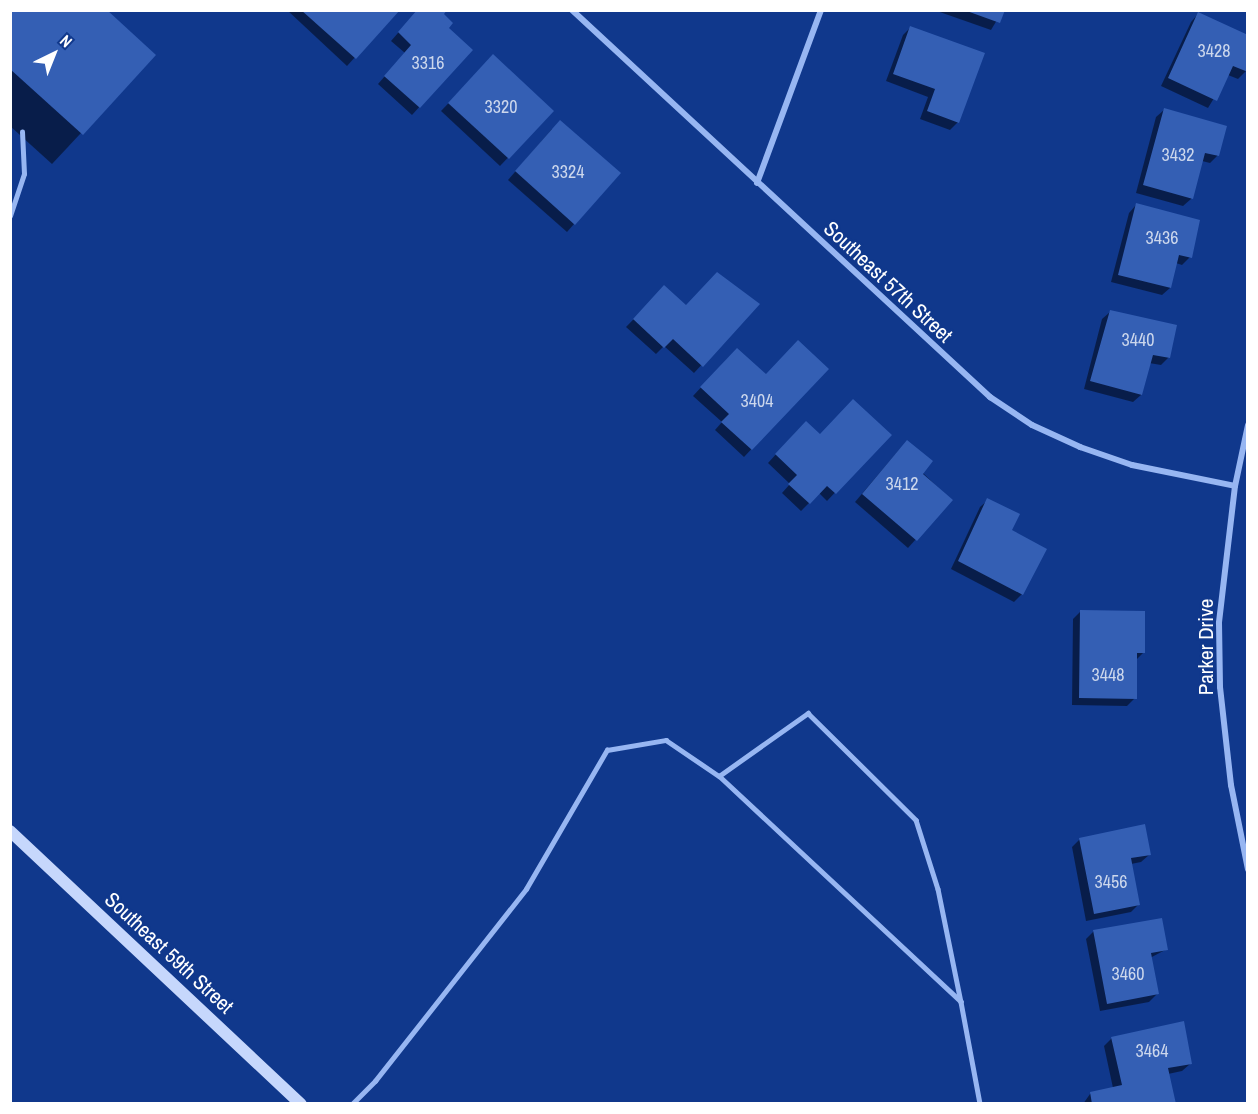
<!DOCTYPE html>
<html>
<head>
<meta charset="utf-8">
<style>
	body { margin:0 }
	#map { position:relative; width:1258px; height:1114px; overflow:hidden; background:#10388c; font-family:"Archivo Narrow",sans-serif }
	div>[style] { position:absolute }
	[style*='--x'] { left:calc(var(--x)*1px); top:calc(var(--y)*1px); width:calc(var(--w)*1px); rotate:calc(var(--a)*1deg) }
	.shadow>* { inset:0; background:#0007 }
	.building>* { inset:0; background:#345fb4 }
	.service>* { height:4.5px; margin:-2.25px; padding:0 2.25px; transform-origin:2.25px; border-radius:2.25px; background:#97b6f2 }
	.minor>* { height:6px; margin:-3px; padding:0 3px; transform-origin:3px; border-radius:3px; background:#97b6f2 }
	.secondary>* { height:12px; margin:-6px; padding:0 6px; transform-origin:6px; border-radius:6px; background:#c6d7fc }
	span { translate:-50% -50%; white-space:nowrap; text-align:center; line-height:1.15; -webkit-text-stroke:4.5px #10388c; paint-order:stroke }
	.number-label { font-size:18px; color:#ccd7ec }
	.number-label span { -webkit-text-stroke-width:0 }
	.street-label { font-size:21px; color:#fff }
	.frame { position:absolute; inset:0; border:12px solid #fff; pointer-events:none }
	.north { position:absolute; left:24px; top:24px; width:60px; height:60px; -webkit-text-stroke:4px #10388c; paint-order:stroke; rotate:43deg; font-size:16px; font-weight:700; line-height:24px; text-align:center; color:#fff }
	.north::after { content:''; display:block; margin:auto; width:21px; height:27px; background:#fff; clip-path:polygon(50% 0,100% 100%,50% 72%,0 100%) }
</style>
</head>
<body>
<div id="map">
	<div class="shadow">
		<div style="clip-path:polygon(10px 10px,154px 55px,52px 164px,10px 126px)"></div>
		<div style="clip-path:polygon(287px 10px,398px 10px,347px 66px)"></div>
		<div style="clip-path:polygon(418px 10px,442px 14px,447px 28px,471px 50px,412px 115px,378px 84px,405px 53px,391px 41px)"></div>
		<div style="clip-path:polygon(934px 10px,1003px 10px,991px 30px)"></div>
		<div style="clip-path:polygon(1198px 14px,1246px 71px,1238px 79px,1228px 75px,1208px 108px,1161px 86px,1191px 22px)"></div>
		<div style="clip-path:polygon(911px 27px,958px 122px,950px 130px,920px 119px,928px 97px,886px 81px,903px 35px)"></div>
		<div style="clip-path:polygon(486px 64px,552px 111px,500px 166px,441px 111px)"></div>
		<div style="clip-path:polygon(1164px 110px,1225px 127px,1217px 156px,1210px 163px,1202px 161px,1191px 199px,1183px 206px,1136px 193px,1156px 117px)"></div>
		<div style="clip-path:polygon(552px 129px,574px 224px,567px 232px,508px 180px)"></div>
		<div style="clip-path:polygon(1136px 205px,1190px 257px,1182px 265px,1176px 263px,1170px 288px,1162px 295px,1111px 282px,1129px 213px)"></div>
		<div style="clip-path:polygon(657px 295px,686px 307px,758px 304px,694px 373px,664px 346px,656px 354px,626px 327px)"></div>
		<div style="clip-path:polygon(1110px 312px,1169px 357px,1161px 365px,1149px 363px,1141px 395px,1133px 402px,1084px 389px,1102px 319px)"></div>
		<div style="clip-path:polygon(729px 357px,765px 376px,827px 369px,744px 457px,715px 430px,722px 422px,693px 396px)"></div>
		<div style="clip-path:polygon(798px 430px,820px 436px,889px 435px,827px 501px,819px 493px,801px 511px,782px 493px,790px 484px,768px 463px)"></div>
		<div style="clip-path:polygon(899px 450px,951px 500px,908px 548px,855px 502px)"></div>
		<div style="clip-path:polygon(988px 500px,1010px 531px,1022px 594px,1014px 602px,951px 569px,980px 507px)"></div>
		<div style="clip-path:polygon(1081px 611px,1144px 652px,1136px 660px,1135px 698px,1127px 706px,1072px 705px,1073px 619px)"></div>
		<div style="clip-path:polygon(1079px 840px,1149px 855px,1141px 862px,1131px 864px,1139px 904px,1131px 912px,1086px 921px,1072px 847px)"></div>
		<div style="clip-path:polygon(1094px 931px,1167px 949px,1150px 958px,1157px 994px,1149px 1002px,1100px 1011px,1086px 939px)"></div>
		<div style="clip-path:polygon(1112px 1038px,1190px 1064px,1182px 1071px,1168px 1074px,1175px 1104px,1083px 1104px,1090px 1094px,1113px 1088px,1104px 1046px)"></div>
	</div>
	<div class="building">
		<div style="clip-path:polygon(10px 10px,107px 10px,156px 55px,83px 135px,10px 69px)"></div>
		<div style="clip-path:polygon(301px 10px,400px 10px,356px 59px)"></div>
		<div style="clip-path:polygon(417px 10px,447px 10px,444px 14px,453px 23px,449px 28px,473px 50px,420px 108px,384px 76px,411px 45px,398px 32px)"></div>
		<div style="clip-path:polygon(964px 10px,1005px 10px,1000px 23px)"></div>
		<div style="clip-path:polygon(1198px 12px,1248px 35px,1248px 72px,1233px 66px,1217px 101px,1168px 78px)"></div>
		<div style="clip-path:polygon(910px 26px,985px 53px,959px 123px,927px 111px,935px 89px,893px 74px)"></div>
		<div style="clip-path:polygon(493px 54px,554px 111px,509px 159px,448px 103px)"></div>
		<div style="clip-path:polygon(1164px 108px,1227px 126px,1219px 156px,1205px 153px,1193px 199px,1143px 185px)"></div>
		<div style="clip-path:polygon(560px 120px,621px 173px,575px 225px,515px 171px)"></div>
		<div style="clip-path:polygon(1136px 203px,1200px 220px,1192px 258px,1179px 255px,1171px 288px,1118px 275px)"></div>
		<div style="clip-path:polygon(717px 272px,760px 304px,703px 367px,673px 339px,664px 348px,633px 319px,664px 285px,686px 305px)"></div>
		<div style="clip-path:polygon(1110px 310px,1177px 325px,1170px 358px,1153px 355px,1142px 395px,1090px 381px)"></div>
		<div style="clip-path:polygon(798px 340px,829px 369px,752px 450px,721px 422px,729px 414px,700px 387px,737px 348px,766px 374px)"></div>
		<div style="clip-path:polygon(853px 399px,892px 435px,836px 494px,827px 486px,810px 504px,788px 484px,797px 475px,775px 454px,806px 421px,820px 434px)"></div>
		<div style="clip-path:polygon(907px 440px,933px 461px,923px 474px,953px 500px,917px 541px,862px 494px)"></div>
		<div style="clip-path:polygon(987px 498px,1020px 514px,1012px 530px,1047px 549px,1023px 595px,958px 561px)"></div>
		<div style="clip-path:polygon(1080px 610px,1145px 611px,1145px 653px,1137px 653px,1137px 699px,1079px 698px)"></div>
		<div style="clip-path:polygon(1145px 824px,1151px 855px,1131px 858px,1140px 905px,1094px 914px,1079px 838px)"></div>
		<div style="clip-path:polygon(1162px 918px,1168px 950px,1151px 953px,1159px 994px,1107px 1004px,1093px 930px)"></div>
		<div style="clip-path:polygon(1184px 1021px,1192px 1064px,1168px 1068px,1176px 1104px,1092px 1104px,1090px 1092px,1122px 1085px,1111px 1037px)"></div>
	</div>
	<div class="service">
		<div style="--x:10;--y:216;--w:44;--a:-71.6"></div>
		<div style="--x:24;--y:174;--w:42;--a:-92.7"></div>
		<div style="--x:961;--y:1002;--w:331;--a:-137"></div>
		<div style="--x:719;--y:776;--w:109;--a:-35.3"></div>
		<div style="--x:808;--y:713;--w:152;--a:44.7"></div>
		<div style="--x:916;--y:820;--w:72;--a:72.3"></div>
		<div style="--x:938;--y:889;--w:115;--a:78.5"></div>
		<div style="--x:961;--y:1002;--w:104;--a:79.4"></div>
		<div style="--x:352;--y:1104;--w:33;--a:-45"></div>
		<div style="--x:375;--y:1081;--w:244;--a:-51.8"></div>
		<div style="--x:526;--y:889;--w:161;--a:-59.8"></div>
		<div style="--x:607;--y:750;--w:60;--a:-9.6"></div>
		<div style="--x:666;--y:740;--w:64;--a:34.2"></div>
	</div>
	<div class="minor">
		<div style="--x:572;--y:10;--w:570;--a:42.79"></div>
		<div style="--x:990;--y:397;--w:50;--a:33.7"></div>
		<div style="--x:1032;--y:425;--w:53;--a:24.6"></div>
		<div style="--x:1080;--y:447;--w:55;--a:19.1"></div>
		<div style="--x:1132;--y:465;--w:105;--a:11.5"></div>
		<div style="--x:757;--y:183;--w:184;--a:-69.7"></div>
		<div style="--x:1248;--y:425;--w:62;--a:102"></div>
		<div style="--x:1235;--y:486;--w:138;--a:96.7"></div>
		<div style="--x:1219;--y:623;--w:64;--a:89.1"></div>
		<div style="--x:1220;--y:687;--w:99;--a:83.6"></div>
		<div style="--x:1231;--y:785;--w:86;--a:78.6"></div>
	</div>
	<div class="secondary">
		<div style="--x:10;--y:831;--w:399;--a:43.2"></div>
	</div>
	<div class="number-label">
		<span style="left:1214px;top:51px">3428</span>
		<span style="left:428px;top:63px">3316</span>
		<span style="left:501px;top:107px">3320</span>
		<span style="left:1178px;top:155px">3432</span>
		<span style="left:568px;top:172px">3324</span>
		<span style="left:1162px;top:238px">3436</span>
		<span style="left:1138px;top:340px">3440</span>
		<span style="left:757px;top:401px">3404</span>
		<span style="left:902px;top:484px">3412</span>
		<span style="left:1108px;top:675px">3448</span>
		<span style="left:1111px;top:882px">3456</span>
		<span style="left:1128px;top:974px">3460</span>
		<span style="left:1152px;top:1051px">3464</span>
	</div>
	<div class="street-label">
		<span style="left:888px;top:282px;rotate:43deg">Southeast 57th Street</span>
		<span style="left:1206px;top:647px;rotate:-90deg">Parker Drive</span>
		<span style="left:169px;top:953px;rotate:43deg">Southeast 59th Street</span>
	</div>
	<div class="frame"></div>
	<div class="north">N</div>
</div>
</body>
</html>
